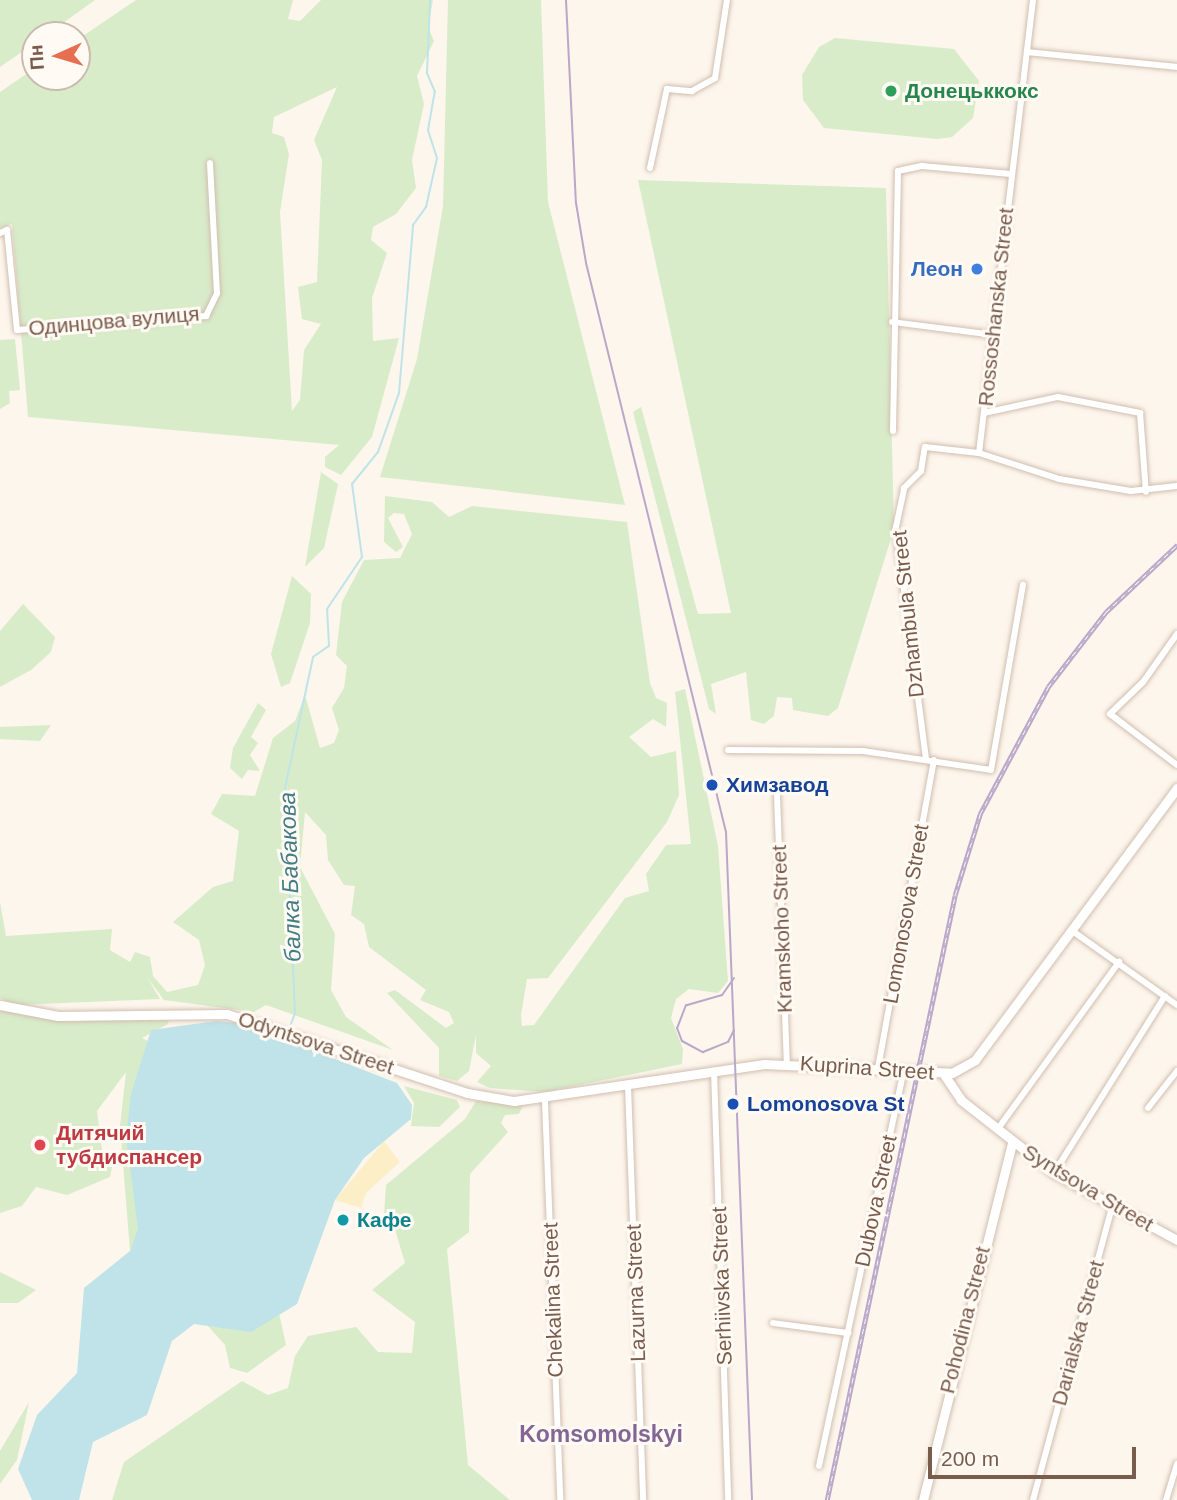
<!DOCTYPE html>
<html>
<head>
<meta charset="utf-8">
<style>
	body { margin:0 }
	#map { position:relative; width:1177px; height:1500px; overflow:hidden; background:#fdf6ec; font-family:Helvetica,sans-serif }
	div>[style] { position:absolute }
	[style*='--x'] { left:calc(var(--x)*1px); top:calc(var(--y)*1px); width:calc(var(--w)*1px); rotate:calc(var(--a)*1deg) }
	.green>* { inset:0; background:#d8ecc9 }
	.sand>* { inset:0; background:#fcefc7 }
	.water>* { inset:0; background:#bfe3e8 }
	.stream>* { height:2px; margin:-1px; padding:0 1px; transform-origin:1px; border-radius:1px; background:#bfe3e8 }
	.roads { filter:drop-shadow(0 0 2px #d1beb0) drop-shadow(0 0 2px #d1beb0) }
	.street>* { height:6px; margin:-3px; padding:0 3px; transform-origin:3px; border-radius:3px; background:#fff }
	.secondary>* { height:9px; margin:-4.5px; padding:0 4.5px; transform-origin:4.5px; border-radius:4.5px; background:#fff }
	.tram>* { height:2px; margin:-1px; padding:0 1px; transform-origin:1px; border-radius:1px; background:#b9a8c9 }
	.rail>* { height:4.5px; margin-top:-2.25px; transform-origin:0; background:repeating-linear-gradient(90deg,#fffaf3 0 5px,#b9a8c9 0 10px); box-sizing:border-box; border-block:2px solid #b9a8c9 }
	.dots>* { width:19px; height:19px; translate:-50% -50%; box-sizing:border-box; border:4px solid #fffaf3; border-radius:50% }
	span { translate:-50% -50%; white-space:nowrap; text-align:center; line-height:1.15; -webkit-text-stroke:6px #fffaf3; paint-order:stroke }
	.leisure-label { font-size:21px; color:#27864d; font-weight:700 }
	.left { translate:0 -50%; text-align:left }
	.shop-label { font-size:21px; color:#366cbe; font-weight:700 }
	.right { translate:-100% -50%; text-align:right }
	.street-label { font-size:21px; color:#7a5c4d }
	.transit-label { font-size:21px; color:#164399; font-weight:700 }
	.health-label { font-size:21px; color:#be3a42; font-weight:700 }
	.culture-label { font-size:21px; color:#0d838f; font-weight:700 }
	.water-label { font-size:23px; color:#437c86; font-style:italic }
	.neighbourhood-label { font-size:23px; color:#846695; font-weight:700 }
	.north { position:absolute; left:21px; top:21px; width:70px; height:70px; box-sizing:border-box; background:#fffaf3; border:2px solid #cabbb1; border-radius:50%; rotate:266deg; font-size:19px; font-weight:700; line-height:28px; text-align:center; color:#7a5c4d }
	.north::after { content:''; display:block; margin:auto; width:24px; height:32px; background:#e76f51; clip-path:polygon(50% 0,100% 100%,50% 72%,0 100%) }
	.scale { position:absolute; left:928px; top:1447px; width:208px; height:32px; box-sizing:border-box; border:4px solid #7a5c4d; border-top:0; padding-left:9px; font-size:21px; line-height:24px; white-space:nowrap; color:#7a5c4d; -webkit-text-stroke:5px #fffaf3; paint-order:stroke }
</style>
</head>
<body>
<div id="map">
	<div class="green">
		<div style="clip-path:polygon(0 0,95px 0,46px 35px,35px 35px,35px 43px,0 67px)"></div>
		<div style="clip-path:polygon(evenodd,136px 0,293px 0,288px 19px,300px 21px,321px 0,433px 0,428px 27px,434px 41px,417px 76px,424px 104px,412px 160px,416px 188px,396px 214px,373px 227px,371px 240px,387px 253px,372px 298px,373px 341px,399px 338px,372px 437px,341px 475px,325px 467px,325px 457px,339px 445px,28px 417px,12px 224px,0 228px,0 92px,35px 68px,35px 77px,77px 77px,77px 40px,136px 0,337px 87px,314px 140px,322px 160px,317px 282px,298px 287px,302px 319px,321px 324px,304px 350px,300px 400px,292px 411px,280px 212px,289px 154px,284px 137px,272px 133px,274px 117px,337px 87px)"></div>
		<div style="clip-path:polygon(448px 0,541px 0,548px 202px,625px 505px,380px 477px,417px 359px,443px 206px)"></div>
		<div style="clip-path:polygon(835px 38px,954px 49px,979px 81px,973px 118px,952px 137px,937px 139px,824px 128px,803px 100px,802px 75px,819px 47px)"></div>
		<div style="clip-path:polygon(638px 180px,886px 188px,894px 529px,838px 708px,828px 716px,793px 710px,792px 698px,777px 697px,774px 716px,764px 724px,751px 720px,746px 672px,711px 684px,716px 714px,709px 709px,633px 412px,641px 407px,698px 614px,731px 613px)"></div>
		<div style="clip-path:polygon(15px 339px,20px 390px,9px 391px,10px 403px,0 409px,0 340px)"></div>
		<div style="clip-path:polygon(321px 472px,338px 484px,324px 548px,305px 567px)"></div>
		<div style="clip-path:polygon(385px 496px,432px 502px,449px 517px,472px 506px,627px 522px,650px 683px,656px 698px,667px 703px,666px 727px,653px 719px,629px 737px,651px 757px,676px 751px,679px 795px,667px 822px,548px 978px,527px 979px,521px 1015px,522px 1026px,534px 1025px,625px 898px,649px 891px,646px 874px,666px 845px,691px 844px,675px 692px,685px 689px,718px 846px,728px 981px,718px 993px,689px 989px,676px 999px,671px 1018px,683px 1049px,682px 1064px,545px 1092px,490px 1088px,477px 1082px,491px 1066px,476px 1053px,476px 1035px,469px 1071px,457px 1081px,439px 1076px,439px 1048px,387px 993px,395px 990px,446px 1028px,454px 1023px,449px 1012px,420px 1000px,426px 990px,369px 947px,364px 924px,351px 915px,355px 886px,344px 885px,328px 860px,326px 835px,305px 812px,300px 867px,335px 934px,331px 990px,346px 1017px,393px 1050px,266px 1005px,254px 1012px,164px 1000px,147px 977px,160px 999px,16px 1005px,0 998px,0 902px,6px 936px,112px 929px,110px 950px,130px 962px,135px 952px,150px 957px,153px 976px,167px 992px,198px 985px,205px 965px,199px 940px,173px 922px,213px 887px,233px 881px,239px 831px,211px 814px,222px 794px,255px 796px,273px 738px,295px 721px,305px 695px,320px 748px,334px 743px,339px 730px,332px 708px,344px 688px,347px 666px,336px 655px,342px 602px,364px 560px,400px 558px,412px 534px,404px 514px,394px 513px,388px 518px,403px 547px,396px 552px,384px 542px)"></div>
		<div style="clip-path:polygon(292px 576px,311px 594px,310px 623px,290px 683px,281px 687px,271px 654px)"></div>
		<div style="clip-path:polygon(23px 604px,55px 637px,51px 652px,31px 670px,0 687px,0 631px)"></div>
		<div style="clip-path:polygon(258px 703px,266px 710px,251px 737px,258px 743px,250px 755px,260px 771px,248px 770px,242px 779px,230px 768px,233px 748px)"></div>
		<div style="clip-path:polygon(51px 725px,40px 741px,0 739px,0 727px)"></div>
		<div style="clip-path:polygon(0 1010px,169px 1016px,168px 1024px,142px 1038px,148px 1041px,164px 1190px,130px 1251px,120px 1126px,126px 1072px,97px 1111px,102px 1150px,114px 1157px,110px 1177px,67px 1195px,36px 1187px,22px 1206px,0 1213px)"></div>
		<div style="clip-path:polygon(404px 1086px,457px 1100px,460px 1107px,439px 1127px,411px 1126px,414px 1103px)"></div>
		<div style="clip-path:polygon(476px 1101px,523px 1105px,519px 1114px,505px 1115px,501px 1123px,508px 1132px,470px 1174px,469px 1232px,447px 1249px,468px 1465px,510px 1500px,112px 1500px,124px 1462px,242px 1381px,268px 1395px,288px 1388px,295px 1356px,308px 1336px,356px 1327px,378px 1352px,412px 1353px,415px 1322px,372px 1290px,405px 1263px,393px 1223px,384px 1215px,386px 1185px,465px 1119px)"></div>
		<div style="clip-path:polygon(0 1272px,36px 1290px,18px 1303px,0 1303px)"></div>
		<div style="clip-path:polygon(279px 1313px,286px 1345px,247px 1373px,230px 1368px,225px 1345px,208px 1326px)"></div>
		<div style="clip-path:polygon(29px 1402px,17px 1460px,0 1484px,0 1451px)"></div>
	</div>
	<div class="sand">
		<div style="clip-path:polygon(384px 1141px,400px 1162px,366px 1193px,361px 1208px,335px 1200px)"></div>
	</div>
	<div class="water">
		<div style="clip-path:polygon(216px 1021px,242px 1023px,397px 1083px,412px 1105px,411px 1119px,364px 1158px,335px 1200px,297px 1304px,251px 1332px,194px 1324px,172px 1341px,147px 1415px,93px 1442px,79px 1500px,32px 1500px,18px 1469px,37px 1415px,77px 1373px,84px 1288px,130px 1251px,138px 1229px,126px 1138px,131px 1094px,151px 1030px)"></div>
	</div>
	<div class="stream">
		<div style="--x:289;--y:1029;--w:17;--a:-69"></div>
		<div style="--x:295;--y:1013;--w:225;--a:-92.5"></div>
		<div style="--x:285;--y:788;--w:134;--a:-77.9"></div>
		<div style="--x:313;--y:657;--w:19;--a:-35"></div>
		<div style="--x:329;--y:646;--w:37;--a:-93"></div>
		<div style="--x:327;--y:609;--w:63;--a:-56.1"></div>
		<div style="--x:362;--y:557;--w:74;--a:-97.8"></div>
		<div style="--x:352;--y:484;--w:41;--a:-50.9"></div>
		<div style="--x:378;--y:452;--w:63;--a:-70.4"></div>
		<div style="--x:399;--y:393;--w:169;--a:-85.2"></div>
		<div style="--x:413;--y:225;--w:22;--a:-54"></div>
		<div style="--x:426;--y:207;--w:50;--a:-77.3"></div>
		<div style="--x:437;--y:158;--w:29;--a:-108"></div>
		<div style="--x:428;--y:130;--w:39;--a:-80"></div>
		<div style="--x:435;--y:92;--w:21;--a:-113"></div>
		<div style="--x:427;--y:73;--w:73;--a:-87.6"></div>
	</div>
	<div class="roads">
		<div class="street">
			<div style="--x:1027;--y:52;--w:151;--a:5.7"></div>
			<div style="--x:650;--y:168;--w:81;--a:-77.9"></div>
			<div style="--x:667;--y:89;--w:25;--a:5"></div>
			<div style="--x:692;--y:91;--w:26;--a:-29"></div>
			<div style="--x:715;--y:78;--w:79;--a:-81.3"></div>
			<div style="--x:0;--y:233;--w:8;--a:-23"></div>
			<div style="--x:7;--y:230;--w:100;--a:84.3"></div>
			<div style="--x:17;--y:330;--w:190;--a:-4.2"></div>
			<div style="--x:206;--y:316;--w:25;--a:-64"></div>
			<div style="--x:217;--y:293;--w:130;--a:-93.1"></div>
			<div style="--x:892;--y:322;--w:102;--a:7.3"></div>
			<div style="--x:984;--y:413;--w:76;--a:-12.2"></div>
			<div style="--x:1058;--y:397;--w:84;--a:11"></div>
			<div style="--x:1140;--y:413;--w:79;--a:85.7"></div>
			<div style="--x:893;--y:431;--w:260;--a:-88.9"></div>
			<div style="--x:898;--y:171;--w:25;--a:-12"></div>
			<div style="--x:922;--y:166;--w:89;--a:5.1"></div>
			<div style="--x:979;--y:453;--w:456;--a:-83.2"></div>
			<div style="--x:1177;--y:634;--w:59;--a:125.3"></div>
			<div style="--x:1143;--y:682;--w:46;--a:135.9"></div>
			<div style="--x:1110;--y:714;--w:84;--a:37.3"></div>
			<div style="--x:728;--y:750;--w:135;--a:0.4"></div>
			<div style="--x:863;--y:751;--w:129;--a:8.4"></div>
			<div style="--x:991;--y:770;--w:188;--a:-80.2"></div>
			<div style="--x:926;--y:759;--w:234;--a:-97.4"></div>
			<div style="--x:896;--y:527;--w:40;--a:-78"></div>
			<div style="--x:904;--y:488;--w:24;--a:-45"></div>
			<div style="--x:921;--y:471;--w:24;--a:-81"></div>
			<div style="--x:925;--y:447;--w:54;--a:6.3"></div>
			<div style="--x:979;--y:453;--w:84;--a:18"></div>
			<div style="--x:1059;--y:479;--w:73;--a:9.5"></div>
			<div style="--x:1131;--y:491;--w:46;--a:-6.2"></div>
			<div style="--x:777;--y:795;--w:268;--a:87.9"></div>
			<div style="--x:1071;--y:930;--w:130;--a:35.3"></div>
			<div style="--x:878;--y:1068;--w:313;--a:-79.7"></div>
			<div style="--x:714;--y:1071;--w:429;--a:88.1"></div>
			<div style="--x:628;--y:1086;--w:414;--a:87.9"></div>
			<div style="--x:545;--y:1101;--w:399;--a:87.8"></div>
			<div style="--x:1148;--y:1108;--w:47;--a:-51.9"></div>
			<div style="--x:997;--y:1130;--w:208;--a:-54"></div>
			<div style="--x:1054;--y:1173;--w:209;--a:-57.9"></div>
			<div style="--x:773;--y:1323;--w:76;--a:7.6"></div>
			<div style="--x:819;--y:1466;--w:405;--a:-77.9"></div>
			<div style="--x:1033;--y:1500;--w:303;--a:-74.9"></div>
			<div style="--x:1166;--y:1500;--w:38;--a:-73"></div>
		</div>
		<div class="secondary">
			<div style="--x:0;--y:1005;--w:59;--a:10.7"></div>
			<div style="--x:58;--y:1016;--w:169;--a:-0.7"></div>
			<div style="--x:227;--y:1014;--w:253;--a:18.2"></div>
			<div style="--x:467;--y:1093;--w:48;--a:9.7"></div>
			<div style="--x:514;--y:1101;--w:253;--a:-8.4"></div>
			<div style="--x:764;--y:1064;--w:188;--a:2.7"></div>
			<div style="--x:952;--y:1073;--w:26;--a:-29"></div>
			<div style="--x:975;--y:1060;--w:339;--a:-53.4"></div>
			<div style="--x:943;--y:1073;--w:32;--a:56"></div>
			<div style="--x:961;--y:1100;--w:118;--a:38.1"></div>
			<div style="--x:1054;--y:1173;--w:140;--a:28.6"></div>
			<div style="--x:923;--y:1500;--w:369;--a:-76"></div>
		</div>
	</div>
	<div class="tram">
		<div style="--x:566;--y:0;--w:203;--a:87.2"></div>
		<div style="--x:576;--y:203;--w:61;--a:80.5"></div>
		<div style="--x:586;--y:263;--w:586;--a:76.18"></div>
		<div style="--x:726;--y:832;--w:669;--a:87.77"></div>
		<div style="--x:734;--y:978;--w:21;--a:125"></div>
		<div style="--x:722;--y:995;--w:37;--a:164"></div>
		<div style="--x:686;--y:1005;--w:25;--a:111"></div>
		<div style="--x:677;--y:1028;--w:14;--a:69"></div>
		<div style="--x:682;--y:1041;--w:24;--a:28"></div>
		<div style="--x:703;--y:1052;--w:27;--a:-22"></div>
		<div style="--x:728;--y:1042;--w:13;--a:-63"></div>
	</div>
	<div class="rail">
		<div style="--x:827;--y:1500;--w:618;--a:-78.05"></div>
		<div style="--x:955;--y:895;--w:85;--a:-72.8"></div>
		<div style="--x:980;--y:814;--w:144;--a:-61.8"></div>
		<div style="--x:1048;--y:687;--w:95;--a:-52.3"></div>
		<div style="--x:1106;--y:612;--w:98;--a:-43.3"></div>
	</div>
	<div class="dots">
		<div style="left:891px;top:91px;background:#2e9e5b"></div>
		<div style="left:977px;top:269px;background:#3f7fe0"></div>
		<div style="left:712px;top:785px;background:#1a4fb4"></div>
		<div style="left:733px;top:1104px;background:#1a4fb4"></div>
		<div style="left:40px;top:1145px;background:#e0444e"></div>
		<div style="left:343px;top:1220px;background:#0f9aa8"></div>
	</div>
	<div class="leisure-label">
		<span class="left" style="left:905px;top:91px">Донецьккокс</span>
	</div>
	<div class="shop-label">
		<span class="right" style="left:963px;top:269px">Леон</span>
	</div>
	<div class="street-label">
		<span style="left:996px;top:307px;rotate:-84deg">Rossoshanska Street</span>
		<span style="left:114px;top:321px;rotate:-5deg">Одинцова вулиця</span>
		<span style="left:908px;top:614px;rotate:-96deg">Dzhambula Street</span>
		<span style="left:906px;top:914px;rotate:-80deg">Lomonosova Street</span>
		<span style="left:782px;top:929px;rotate:-92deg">Kramskoho Street</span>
		<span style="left:316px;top:1043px;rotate:18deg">Odyntsova Street</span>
		<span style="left:867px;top:1068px;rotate:4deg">Kuprina Street</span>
		<span style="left:1088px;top:1188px;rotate:31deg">Syntsova Street</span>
		<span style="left:876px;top:1201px;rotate:-78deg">Dubova Street</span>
		<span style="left:722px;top:1286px;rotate:-92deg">Serhiivska Street</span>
		<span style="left:636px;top:1293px;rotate:-92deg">Lazurna Street</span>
		<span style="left:553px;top:1300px;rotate:-92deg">Chekalina Street</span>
		<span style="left:965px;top:1320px;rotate:-76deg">Pohodina Street</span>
		<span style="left:1078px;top:1333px;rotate:-75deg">Darialska Street</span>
	</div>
	<div class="transit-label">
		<span class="left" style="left:726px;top:785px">Химзавод</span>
		<span class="left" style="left:747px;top:1104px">Lomonosova St</span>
	</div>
	<div class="health-label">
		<span class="left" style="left:56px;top:1145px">Дитячий<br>тубдиспансер</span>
	</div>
	<div class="culture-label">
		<span class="left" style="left:357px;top:1220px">Кафе</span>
	</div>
	<div class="water-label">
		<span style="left:290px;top:877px;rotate:-92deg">балка Бабакова</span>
	</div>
	<div class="neighbourhood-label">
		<span style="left:601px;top:1434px">Komsomolskyi</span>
	</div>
	<div class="north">Пн</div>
	<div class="scale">200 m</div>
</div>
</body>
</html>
